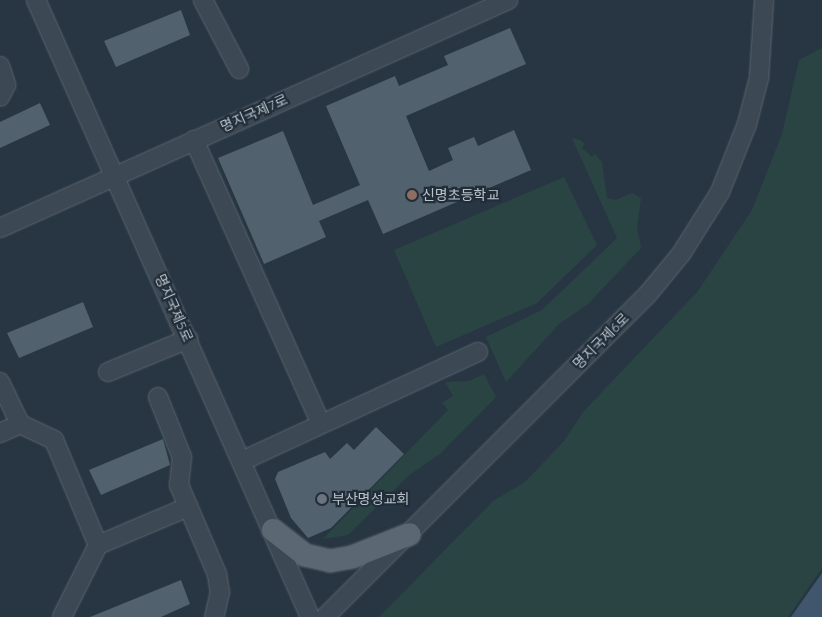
<!DOCTYPE html>
<html>
<head>
<meta charset="utf-8">
<style>
	body { margin:0 }
	#map { position:relative; width:822px; height:617px; overflow:hidden; background:#283643; font-family:Quicksand,"Noto Sans KR",sans-serif }
	div>[style] { position:absolute }
	[style*='--x'] { left:calc(var(--x)*1px); top:calc(var(--y)*1px); width:calc(var(--w)*1px); rotate:calc(var(--a)*1deg) }
	.green>* { inset:0; background:#2a4444 }
	.water>* { inset:0; background:#3f566c }
	.building>* { inset:0; background:#51616e }
	.roads { filter:drop-shadow(0 0 1px #5b6670) drop-shadow(0 0 1px #5b6670) }
	.minor>* { height:18px; margin:-9px; padding:0 9px; transform-origin:9px; border-radius:9px; background:#3c4853 }
	.major>* { height:22px; margin:-11px; padding:0 11px; transform-origin:11px; border-radius:11px; background:#5b6773 }
	.dots>* { width:14px; height:14px; translate:-50% -50%; box-sizing:border-box; border:2px solid #212d38; border-radius:50% }
	span { translate:-50% -50%; white-space:nowrap; text-align:center; line-height:1.15; -webkit-text-stroke:4.5px #212d38; paint-order:stroke }
	.street-label { font-size:14px; color:#bac3cc }
	.poi-label { font-size:14px; color:#bac3cc }
	.left { translate:0 -50%; text-align:left }
</style>
</head>
<body>
<div id="map">
	<div class="green">
		<div style="clip-path:polygon(822px 48px,822px 568px,788px 617px,379px 617px,493px 501px,525px 482px,564px 441px,583px 412px,698px 291px,752px 210px,782px 134px,799px 60px)"></div>
		<div style="clip-path:polygon(572px 138px,580px 140px,585px 144px,582px 148px,592px 157px,595px 154px,602px 162px,607px 198px,616px 200px,632px 193px,641px 198px,637px 228px,641px 248px,588px 304px,559px 324px,506px 382px,486px 337px,542px 310px,617px 238px)"></div>
		<div style="clip-path:polygon(564px 177px,597px 245px,537px 303px,436px 347px,394px 250px)"></div>
		<div style="clip-path:polygon(484px 374px,496px 397px,441px 453px,408px 476px,348px 535px,323px 539px,448px 410px,442px 403px,453px 396px,445px 382px,469px 381px)"></div>
	</div>
	<div class="water">
		<div style="clip-path:polygon(822px 573px,822px 617px,791px 617px,817px 580px)"></div>
	</div>
	<div class="building">
		<div style="clip-path:polygon(181px 10px,190px 35px,116px 67px,104px 41px)"></div>
		<div style="clip-path:polygon(510px 28px,526px 64px,406px 116px,429px 171px,453px 160px,448px 148px,474px 137px,478px 146px,514px 130px,531px 170px,383px 234px,368px 200px,319px 221px,326px 237px,264px 264px,218px 158px,283px 131px,313px 205px,360px 185px,326px 106px,395px 76px,399px 86px,448px 65px,444px 56px)"></div>
		<div style="clip-path:polygon(40px 103px,50px 125px,0 148px,0 122px)"></div>
		<div style="clip-path:polygon(83px 302px,93px 327px,19px 358px,7px 333px)"></div>
		<div style="clip-path:polygon(376px 427px,404px 454px,331px 528px,308px 538px,291px 518px,275px 479px,278px 472px,325px 452px,330px 459px,347px 443px,354px 450px)"></div>
		<div style="clip-path:polygon(163px 439px,170px 465px,101px 495px,89px 470px)"></div>
		<div style="clip-path:polygon(181px 580px,190px 604px,161px 617px,90px 617px)"></div>
	</div>
	<div class="roads">
		<div class="minor">
			<div style="--x:36;--y:0;--w:675;--a:66.05"></div>
			<div style="--x:203;--y:0;--w:78;--a:62.4"></div>
			<div style="--x:0;--y:66;--w:20;--a:72"></div>
			<div style="--x:6;--y:85;--w:13;--a:117"></div>
			<div style="--x:194;--y:140;--w:311;--a:65.9"></div>
			<div style="--x:0;--y:228;--w:557;--a:-24.17"></div>
			<div style="--x:108;--y:372;--w:87;--a:-22.4"></div>
			<div style="--x:0;--y:382;--w:47;--a:64.5"></div>
			<div style="--x:20;--y:424;--w:38;--a:25"></div>
			<div style="--x:54;--y:440;--w:114;--a:67.3"></div>
			<div style="--x:98;--y:545;--w:80;--a:116.6"></div>
			<div style="--x:158;--y:397;--w:65;--a:68.2"></div>
			<div style="--x:182;--y:457;--w:28;--a:96"></div>
			<div style="--x:179;--y:485;--w:97;--a:66.9"></div>
			<div style="--x:217;--y:574;--w:18;--a:81"></div>
			<div style="--x:220;--y:592;--w:26;--a:103"></div>
			<div style="--x:0;--y:433;--w:22;--a:-24"></div>
			<div style="--x:242;--y:461;--w:260;--a:-24.8"></div>
			<div style="--x:98;--y:545;--w:98;--a:-22.9"></div>
			<div style="--x:325;--y:617;--w:457;--a:-45"></div>
			<div style="--x:648;--y:294;--w:52;--a:-50.5"></div>
			<div style="--x:681;--y:254;--w:73;--a:-57.8"></div>
			<div style="--x:720;--y:192;--w:73;--a:-68.3"></div>
			<div style="--x:747;--y:124;--w:48;--a:-75.4"></div>
			<div style="--x:759;--y:78;--w:78;--a:-86.3"></div>
		</div>
		<div class="major">
			<div style="--x:273;--y:530;--w:41;--a:38"></div>
			<div style="--x:305;--y:555;--w:26;--a:13"></div>
			<div style="--x:330;--y:561;--w:22;--a:-10"></div>
			<div style="--x:352;--y:557;--w:62;--a:-21.6"></div>
		</div>
	</div>
	<div class="dots">
		<div style="left:412px;top:195px;background:#8d6e63"></div>
		<div style="left:322px;top:499px;background:#6b7280"></div>
	</div>
	<div class="street-label">
		<span style="left:254px;top:113px;rotate:-24deg">명지국제7로</span>
		<span style="left:174px;top:308px;rotate:66deg">명지국제5로</span>
		<span style="left:601px;top:341px;rotate:-45deg">명지국제6로</span>
	</div>
	<div class="poi-label">
		<span class="left" style="left:422px;top:195px">신명초등학교</span>
		<span class="left" style="left:332px;top:499px">부산명성교회</span>
	</div>
</div>
</body>
</html>
